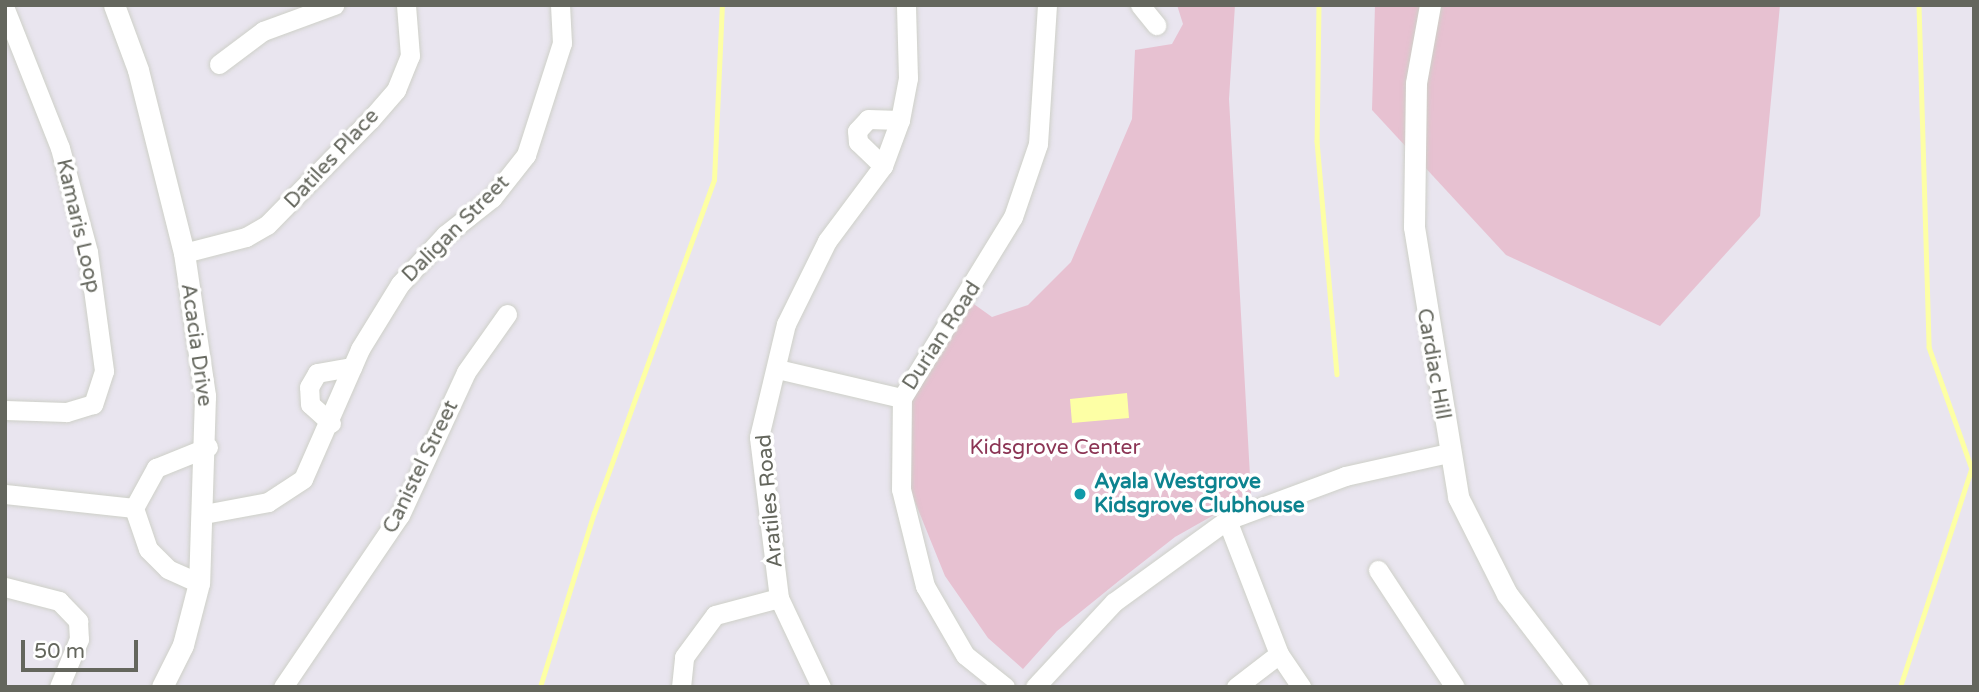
<!DOCTYPE html>
<html>
<head>
<meta charset="utf-8">
<style>
	body { margin:0 }
	#map { position:relative; width:1979px; height:692px; overflow:hidden; background:#e9e5ef; font-family:"Varela Round",sans-serif }
	div>[style] { position:absolute }
	[style*='--x'] { left:calc(var(--x)*1px); top:calc(var(--y)*1px); width:calc(var(--w)*1px); rotate:calc(var(--a)*1deg) }
	.green>* { inset:0; background:#e7c1d1 }
	.water>* { inset:0; background:#fdffa5 }
	.stream>* { height:4.5px; margin:-2.25px; padding:0 2.25px; transform-origin:2.25px; border-radius:2.25px; background:#fdffa5 }
	.roads { filter:drop-shadow(0 0 2px #ced0c8) drop-shadow(0 0 2px #ced0c8) }
	.minor>* { height:19px; margin:-9.5px; padding:0 9.5px; transform-origin:9.5px; border-radius:9.5px; background:#fff }
	.tertiary>* { height:21px; margin:-10.5px; padding:0 10.5px; transform-origin:10.5px; border-radius:10.5px; background:#fff }
	.secondary>* { height:21px; margin:-10.5px; padding:0 10.5px; transform-origin:10.5px; border-radius:10.5px; background:#fff }
	.dots>* { width:19px; height:19px; translate:-50% -50%; box-sizing:border-box; border:4px solid #fff; border-radius:50% }
	span { translate:-50% -50%; white-space:nowrap; text-align:center; line-height:1.15; -webkit-text-stroke:7px #fff; paint-order:stroke }
	.street-label { font-size:21px; color:#64665d }
	.park-label { font-size:21px; color:#8c3555 }
	.culture-label { font-size:21px; color:#0d838f; font-weight:700 }
	.left { translate:0 -50%; text-align:left }
	.frame { position:absolute; inset:0; border:7px solid #64665d; pointer-events:none }
	.scale { position:absolute; left:21px; top:640px; width:117px; height:32px; box-sizing:border-box; border:4px solid #64665d; border-top:0; padding-left:9px; font-size:21px; line-height:24px; white-space:nowrap; color:#64665d; -webkit-text-stroke:5px #fff; paint-order:stroke }
</style>
</head>
<body>
<div id="map">
	<div class="green">
		<div style="clip-path:polygon(1177px 5px,1235px 5px,1229px 99px,1251px 494px,1175px 537px,1120px 580px,1057px 631px,1023px 669px,988px 638px,945px 576px,911px 492px,912px 401px,971px 302px,992px 317px,1028px 305px,1071px 262px,1132px 119px,1135px 50px,1172px 44px,1183px 24px)"></div>
		<div style="clip-path:polygon(1375px 5px,1780px 5px,1760px 216px,1660px 326px,1506px 255px,1372px 110px)"></div>
	</div>
	<div class="water">
		<div style="clip-path:polygon(1127px 393px,1129px 418px,1072px 423px,1070px 399px)"></div>
	</div>
	<div class="stream">
		<div style="--x:1319;--y:5;--w:136;--a:90.8"></div>
		<div style="--x:1317;--y:141;--w:234;--a:85.1"></div>
		<div style="--x:1919;--y:5;--w:342;--a:88.3"></div>
		<div style="--x:1929;--y:347;--w:126;--a:70.6"></div>
		<div style="--x:540;--y:687;--w:182;--a:-72.8"></div>
		<div style="--x:594;--y:513;--w:354;--a:-70.2"></div>
		<div style="--x:714;--y:180;--w:175;--a:-87.4"></div>
		<div style="--x:1900;--y:687;--w:238;--a:-71.9"></div>
	</div>
	<div class="roads">
		<div class="minor">
			<div style="--x:1140;--y:5;--w:26;--a:51"></div>
			<div style="--x:5;--y:9;--w:149;--a:68.4"></div>
			<div style="--x:60;--y:148;--w:108;--a:74.9"></div>
			<div style="--x:88;--y:252;--w:120;--a:82.3"></div>
			<div style="--x:104;--y:371;--w:35;--a:108"></div>
			<div style="--x:93;--y:404;--w:28;--a:163"></div>
			<div style="--x:66;--y:412;--w:61;--a:-178.1"></div>
			<div style="--x:219;--y:64;--w:55;--a:-36.9"></div>
			<div style="--x:263;--y:31;--w:76;--a:-20.1"></div>
			<div style="--x:883;--y:166;--w:35;--a:-136"></div>
			<div style="--x:858;--y:142;--w:11;--a:-95"></div>
			<div style="--x:857;--y:131;--w:16;--a:-47"></div>
			<div style="--x:868;--y:119;--w:32;--a:2"></div>
			<div style="--x:184;--y:253;--w:64;--a:-14.5"></div>
			<div style="--x:246;--y:237;--w:24;--a:-30"></div>
			<div style="--x:267;--y:225;--w:147;--a:-45.6"></div>
			<div style="--x:370;--y:120;--w:40;--a:-49"></div>
			<div style="--x:396;--y:90;--w:37;--a:-68"></div>
			<div style="--x:410;--y:56;--w:51;--a:-94.5"></div>
			<div style="--x:777;--y:369;--w:128;--a:13.1"></div>
			<div style="--x:331;--y:423;--w:28;--a:-138"></div>
			<div style="--x:310;--y:404;--w:17;--a:-93"></div>
			<div style="--x:309;--y:387;--w:16;--a:-60"></div>
			<div style="--x:317;--y:373;--w:36;--a:-10"></div>
			<div style="--x:5;--y:494;--w:130;--a:6.2"></div>
			<div style="--x:204;--y:514;--w:65;--a:-10.6"></div>
			<div style="--x:268;--y:502;--w:42;--a:-33.3"></div>
			<div style="--x:303;--y:479;--w:142;--a:-66.3"></div>
			<div style="--x:360;--y:349;--w:76;--a:-58.4"></div>
			<div style="--x:400;--y:284;--w:67;--a:-47.4"></div>
			<div style="--x:445;--y:235;--w:60;--a:-38.2"></div>
			<div style="--x:492;--y:198;--w:55;--a:-51.7"></div>
			<div style="--x:526;--y:155;--w:118;--a:-72.2"></div>
			<div style="--x:562;--y:43;--w:38;--a:-93"></div>
			<div style="--x:1227;--y:520;--w:144;--a:68.8"></div>
			<div style="--x:1279;--y:654;--w:40;--a:56"></div>
			<div style="--x:1378;--y:570;--w:140;--a:56.7"></div>
			<div style="--x:199;--y:583;--w:34;--a:-156"></div>
			<div style="--x:168;--y:569;--w:28;--a:-135"></div>
			<div style="--x:148;--y:549;--w:43;--a:-108.9"></div>
			<div style="--x:134;--y:508;--w:46;--a:-61.2"></div>
			<div style="--x:156;--y:468;--w:56;--a:-22"></div>
			<div style="--x:5;--y:587;--w:56;--a:14.5"></div>
			<div style="--x:59;--y:601;--w:28;--a:46"></div>
			<div style="--x:78;--y:621;--w:18;--a:87"></div>
			<div style="--x:79;--y:639;--w:52;--a:112.6"></div>
			<div style="--x:283;--y:687;--w:208;--a:-55.8"></div>
			<div style="--x:400;--y:515;--w:157;--a:-65.2"></div>
			<div style="--x:466;--y:372;--w:71;--a:-54.7"></div>
			<div style="--x:681;--y:687;--w:30;--a:-84"></div>
			<div style="--x:684;--y:657;--w:52;--a:-53.6"></div>
			<div style="--x:715;--y:615;--w:66;--a:-14.9"></div>
			<div style="--x:821;--y:687;--w:98;--a:-115.3"></div>
			<div style="--x:779;--y:598;--w:162;--a:-97.1"></div>
			<div style="--x:759;--y:437;--w:116;--a:-76.6"></div>
			<div style="--x:786;--y:324;--w:93;--a:-63.7"></div>
			<div style="--x:827;--y:241;--w:94;--a:-53.3"></div>
			<div style="--x:883;--y:166;--w:49;--a:-69.7"></div>
			<div style="--x:900;--y:120;--w:43;--a:-79.2"></div>
			<div style="--x:908;--y:78;--w:73;--a:-91.6"></div>
			<div style="--x:1005;--y:687;--w:51;--a:-141.3"></div>
			<div style="--x:965;--y:655;--w:80;--a:-120.1"></div>
			<div style="--x:925;--y:586;--w:100;--a:-103.9"></div>
			<div style="--x:901;--y:489;--w:91;--a:-89.4"></div>
			<div style="--x:902;--y:398;--w:212;--a:-58.5"></div>
			<div style="--x:1013;--y:217;--w:77;--a:-71.1"></div>
			<div style="--x:1038;--y:144;--w:139;--a:-86.3"></div>
			<div style="--x:1035;--y:687;--w:116;--a:-47.1"></div>
			<div style="--x:1114;--y:602;--w:140;--a:-36"></div>
			<div style="--x:1227;--y:520;--w:126;--a:-20.4"></div>
			<div style="--x:1345;--y:476;--w:107;--a:-12.5"></div>
			<div style="--x:1236;--y:687;--w:54;--a:-37.5"></div>
		</div>
		<div class="tertiary">
			<div style="--x:114;--y:5;--w:69;--a:69.7"></div>
			<div style="--x:138;--y:70;--w:189;--a:75.9"></div>
			<div style="--x:184;--y:253;--w:145;--a:81.6"></div>
			<div style="--x:205;--y:396;--w:187;--a:91.8"></div>
			<div style="--x:199;--y:583;--w:64;--a:104.5"></div>
			<div style="--x:183;--y:645;--w:47;--a:116.6"></div>
		</div>
		<div class="secondary">
			<div style="--x:1430;--y:5;--w:79;--a:100.2"></div>
			<div style="--x:1416;--y:83;--w:144;--a:90.8"></div>
			<div style="--x:1414;--y:227;--w:274;--a:80.7"></div>
			<div style="--x:1458;--y:497;--w:109;--a:63.2"></div>
			<div style="--x:1507;--y:594;--w:117;--a:52.6"></div>
		</div>
	</div>
	<div class="dots">
		<div style="left:1080px;top:494px;background:#0f9aa8"></div>
	</div>
	<div class="street-label">
		<span style="left:332px;top:159px;rotate:-47deg">Datiles Place</span>
		<span style="left:78px;top:226px;rotate:77deg">Kamaris Loop</span>
		<span style="left:456px;top:229px;rotate:-45deg">Daligan Street</span>
		<span style="left:942px;top:336px;rotate:-57deg">Durian Road</span>
		<span style="left:196px;top:345px;rotate:82deg">Acacia Drive</span>
		<span style="left:1433px;top:364px;rotate:80deg">Cardiac Hill</span>
		<span style="left:421px;top:467px;rotate:-64deg">Canistel Street</span>
		<span style="left:770px;top:501px;rotate:-95deg">Aratiles Road</span>
	</div>
	<div class="park-label">
		<span style="left:1055px;top:448px">Kidsgrove Center</span>
	</div>
	<div class="culture-label">
		<span class="left" style="left:1094px;top:494px">Ayala Westgrove<br>Kidsgrove Clubhouse</span>
	</div>
	<div class="frame"></div>
	<div class="scale">50 m</div>
</div>
</body>
</html>
